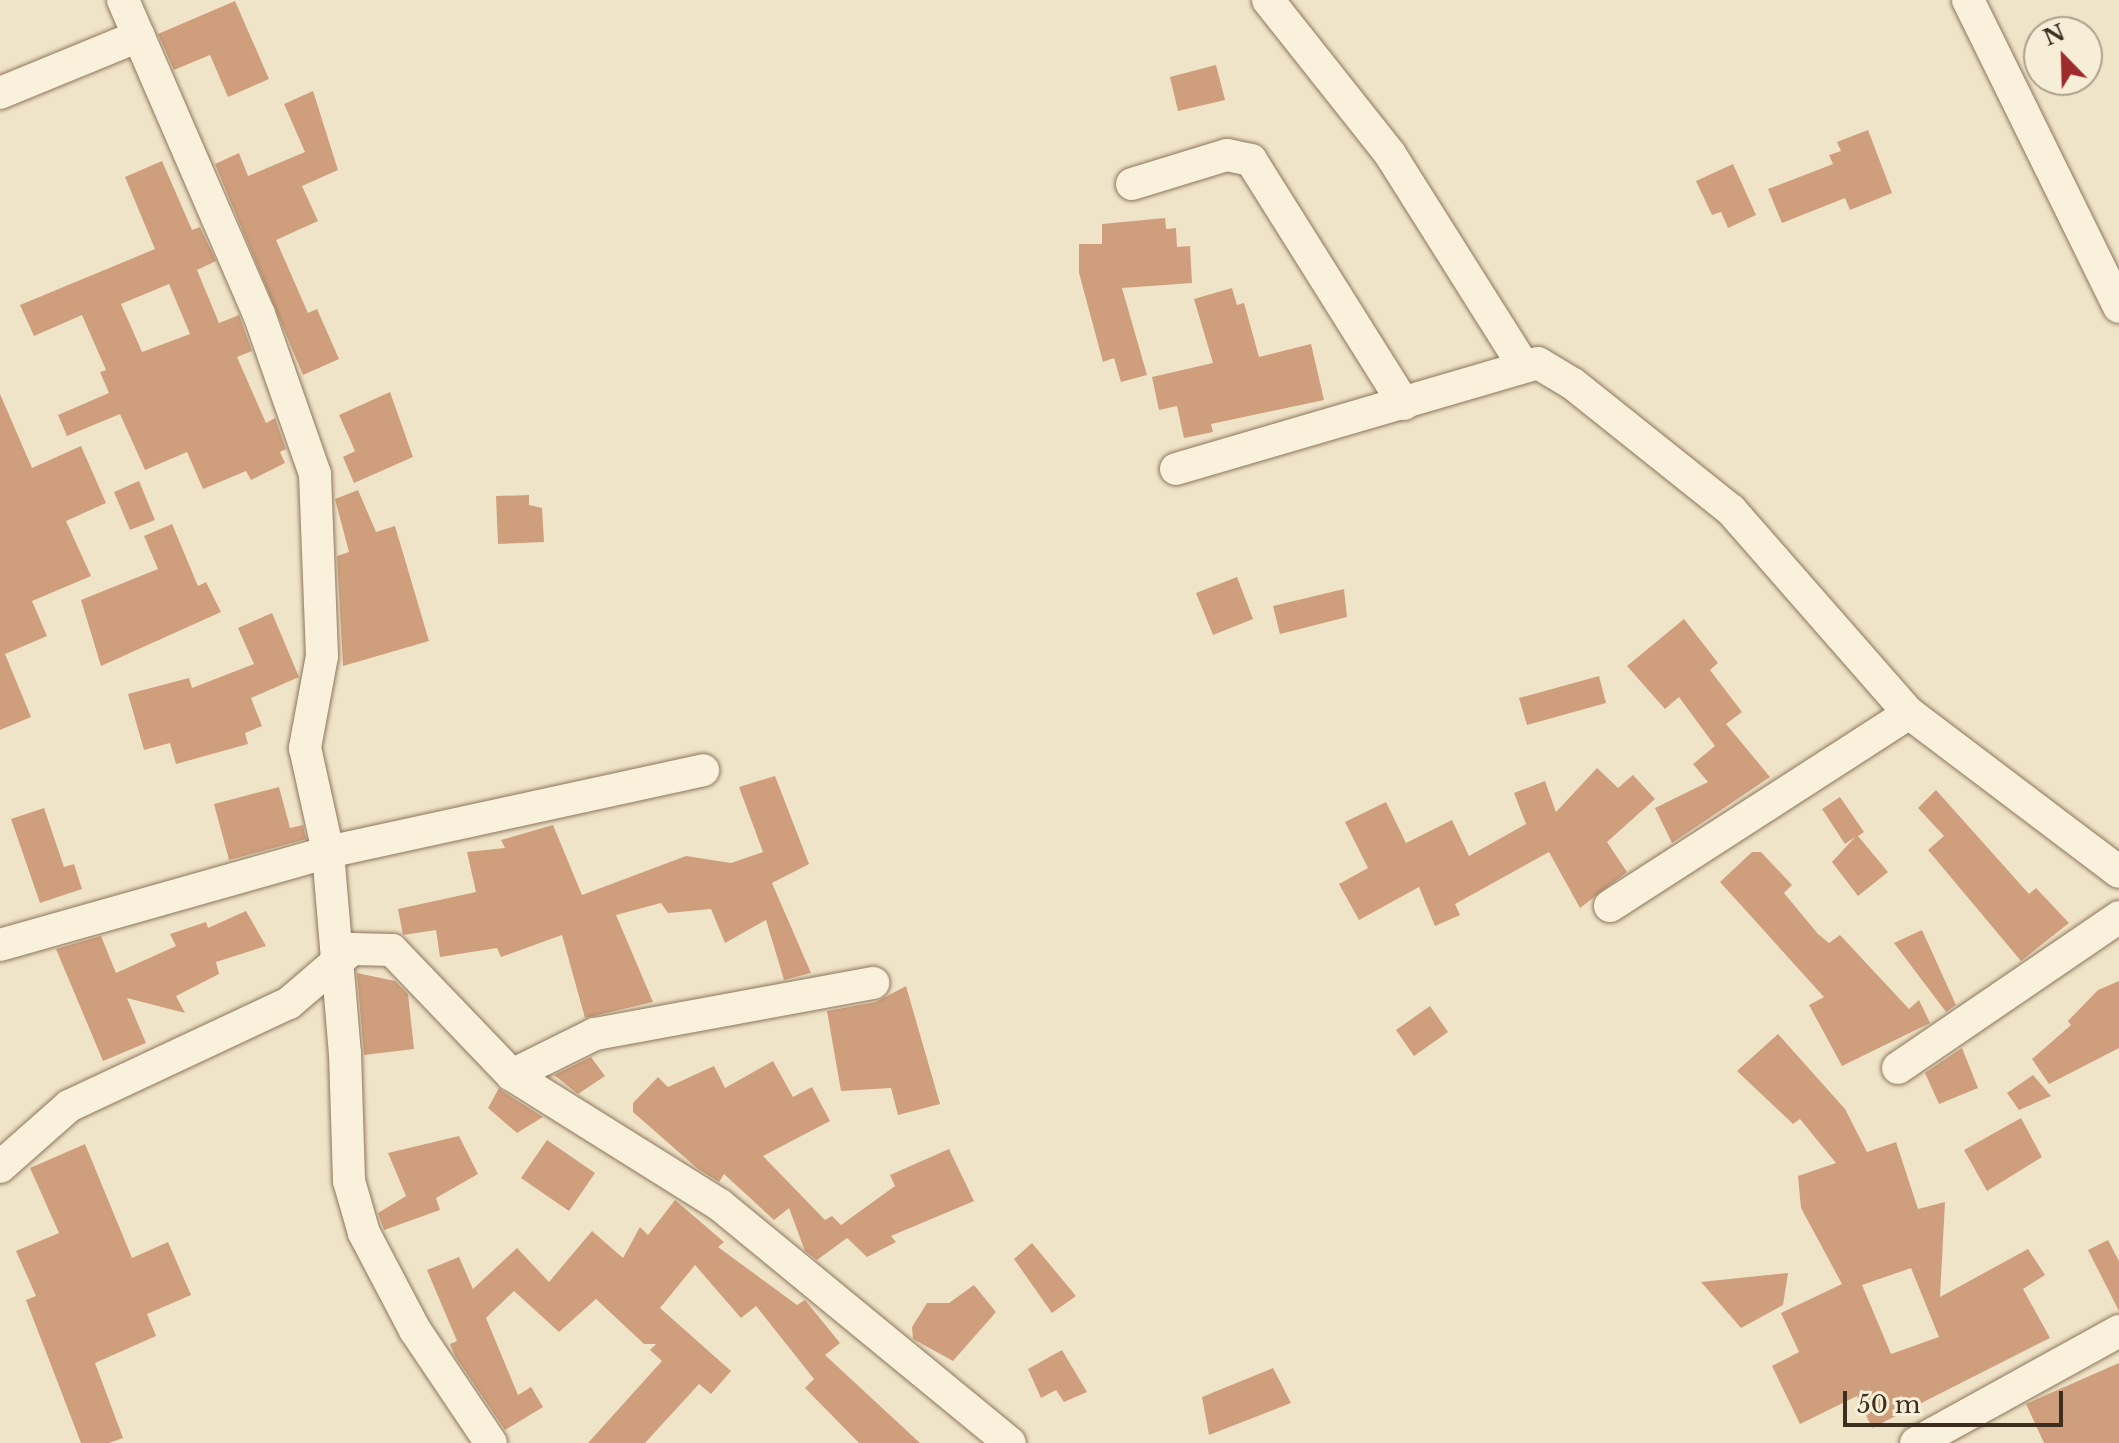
<!DOCTYPE html>
<html>
<head>
<meta charset="utf-8">
<style>
	body { margin:0 }
	#map { position:relative; width:2119px; height:1443px; overflow:hidden; background:#f0e4c8; font-family:"Libre Baskerville",serif }
	div>[style] { position:absolute }
	[style*='--x'] { left:calc(var(--x)*1px); top:calc(var(--y)*1px); width:calc(var(--w)*1px); rotate:calc(var(--a)*1deg) }
	.building>* { inset:0; background:#cf9f7d }
	.roads { filter:drop-shadow(0 0 2px #8d765c) drop-shadow(0 0 2px #8d765c) }
	.minor>* { height:32px; margin:-16px; padding:0 16px; transform-origin:16px; border-radius:16px; background:#faf1dc }
	span { translate:-50% -50%; white-space:nowrap; text-align:center; line-height:1.15; -webkit-text-stroke:6px #f7eed8; paint-order:stroke }
	.north { position:absolute; left:2023px; top:16px; width:80px; height:80px; box-sizing:border-box; background:#f7eed8; border:2px solid #ada18e; border-radius:50%; rotate:337deg; font-size:22px; font-weight:700; line-height:32px; text-align:center; color:#3d2e20 }
	.north::after { content:''; display:block; margin:auto; width:28px; height:36px; background:#9e2a2b; clip-path:polygon(50% 0,100% 100%,50% 72%,0 100%) }
	.scale { position:absolute; left:1843px; top:1391px; width:220px; height:36px; box-sizing:border-box; border:4px solid #3d2e20; border-top:0; padding-left:10px; font-size:24px; line-height:28px; white-space:nowrap; color:#3d2e20; -webkit-text-stroke:6px #f7eed8; paint-order:stroke }
</style>
</head>
<body>
<div id="map">
	<div class="building">
		<div style="clip-path:polygon(235px 1px,269px 79px,228px 97px,210px 55px,174px 70px,158px 34px)"></div>
		<div style="clip-path:polygon(1216px 65px,1225px 100px,1178px 111px,1170px 77px)"></div>
		<div style="clip-path:polygon(313px 91px,338px 170px,302px 186px,318px 221px,276px 240px,308px 313px,317px 309px,339px 359px,303px 375px,215px 164px,239px 153px,248px 176px,305px 152px,284px 104px)"></div>
		<div style="clip-path:polygon(1868px 130px,1892px 193px,1850px 210px,1845px 198px,1782px 223px,1768px 189px,1833px 164px,1829px 155px,1841px 151px,1837px 142px)"></div>
		<div style="clip-path:polygon(evenodd,162px 161px,192px 230px,200px 227px,216px 261px,197px 270px,219px 323px,239px 315px,252px 351px,237px 357px,266px 423px,275px 418px,286px 449px,280px 452px,285px 463px,251px 480px,246px 471px,203px 489px,187px 452px,145px 470px,120px 414px,67px 436px,58px 415px,109px 393px,100px 372px,106px 370px,82px 315px,34px 336px,20px 305px,155px 249px,125px 177px,162px 161px,169px 284px,190px 334px,142px 352px,121px 304px,169px 284px)"></div>
		<div style="clip-path:polygon(1733px 164px,1756px 215px,1728px 228px,1721px 212px,1712px 215px,1696px 181px)"></div>
		<div style="clip-path:polygon(1165px 218px,1166px 229px,1176px 228px,1177px 247px,1190px 246px,1192px 283px,1122px 288px,1147px 375px,1121px 382px,1114px 358px,1103px 362px,1079px 273px,1079px 244px,1102px 244px,1102px 224px)"></div>
		<div style="clip-path:polygon(1232px 288px,1237px 305px,1244px 303px,1259px 357px,1311px 344px,1324px 400px,1211px 424px,1213px 432px,1184px 438px,1177px 406px,1159px 410px,1152px 377px,1213px 363px,1194px 299px)"></div>
		<div style="clip-path:polygon(390px 392px,413px 457px,354px 483px,343px 457px,355px 451px,339px 415px)"></div>
		<div style="clip-path:polygon(0 394px,32px 468px,81px 446px,106px 503px,66px 521px,91px 576px,32px 601px,47px 636px,5px 654px,31px 717px,0 730px)"></div>
		<div style="clip-path:polygon(139px 481px,155px 520px,130px 530px,114px 492px)"></div>
		<div style="clip-path:polygon(358px 490px,376px 532px,395px 526px,429px 641px,343px 666px,337px 556px,349px 552px,335px 499px)"></div>
		<div style="clip-path:polygon(529px 495px,529px 505px,542px 508px,544px 542px,498px 544px,496px 496px)"></div>
		<div style="clip-path:polygon(172px 524px,198px 586px,206px 582px,221px 612px,101px 666px,81px 600px,158px 569px,144px 536px)"></div>
		<div style="clip-path:polygon(1237px 577px,1253px 619px,1213px 635px,1196px 593px)"></div>
		<div style="clip-path:polygon(1344px 589px,1347px 617px,1280px 634px,1273px 606px)"></div>
		<div style="clip-path:polygon(272px 613px,299px 677px,251px 698px,262px 726px,245px 733px,248px 744px,176px 764px,170px 743px,144px 750px,128px 694px,189px 678px,192px 688px,254px 664px,238px 628px)"></div>
		<div style="clip-path:polygon(1684px 619px,1718px 663px,1710px 670px,1742px 712px,1726px 724px,1770px 777px,1672px 843px,1655px 808px,1708px 782px,1693px 764px,1715px 746px,1679px 697px,1665px 709px,1627px 666px)"></div>
		<div style="clip-path:polygon(1599px 676px,1606px 703px,1527px 725px,1519px 698px)"></div>
		<div style="clip-path:polygon(1597px 768px,1618px 788px,1633px 775px,1655px 799px,1607px 842px,1627px 872px,1580px 908px,1549px 852px,1455px 904px,1460px 915px,1435px 926px,1419px 887px,1359px 920px,1339px 884px,1368px 868px,1345px 822px,1386px 802px,1406px 843px,1452px 820px,1469px 856px,1526px 824px,1514px 793px,1545px 781px,1556px 812px)"></div>
		<div style="clip-path:polygon(775px 776px,809px 864px,772px 883px,811px 973px,784px 980px,766px 920px,725px 943px,711px 909px,668px 913px,661px 903px,616px 915px,653px 1002px,585px 1018px,562px 935px,501px 957px,497px 948px,440px 957px,436px 930px,403px 935px,398px 909px,476px 892px,467px 852px,505px 848px,501px 840px,553px 825px,582px 895px,686px 856px,731px 863px,763px 852px,739px 787px)"></div>
		<div style="clip-path:polygon(279px 787px,290px 828px,303px 825px,306px 839px,229px 860px,214px 804px)"></div>
		<div style="clip-path:polygon(1936px 790px,2029px 894px,2036px 888px,2069px 923px,2021px 961px,1928px 850px,1944px 836px,1918px 808px)"></div>
		<div style="clip-path:polygon(1840px 797px,1864px 832px,1858px 836px,1888px 872px,1858px 896px,1832px 862px,1855px 837px,1845px 844px,1822px 809px)"></div>
		<div style="clip-path:polygon(44px 808px,64px 867px,74px 864px,82px 889px,40px 903px,11px 819px)"></div>
		<div style="clip-path:polygon(1752px 852px,1761px 852px,1792px 885px,1784px 893px,1818px 934px,1829px 943px,1840px 935px,1909px 1009px,1919px 1000px,1930px 1023px,1842px 1066px,1809px 1005px,1824px 997px,1720px 882px)"></div>
		<div style="clip-path:polygon(246px 911px,266px 946px,216px 962px,219px 974px,176px 996px,185px 1013px,127px 998px,146px 1043px,103px 1061px,56px 949px,101px 936px,116px 973px,176px 946px,170px 934px,206px 922px,208px 928px)"></div>
		<div style="clip-path:polygon(1922px 930px,1956px 1005px,1946px 1012px,1894px 943px)"></div>
		<div style="clip-path:polygon(357px 973px,395px 981px,408px 994px,414px 1049px,364px 1055px)"></div>
		<div style="clip-path:polygon(2119px 981px,2119px 1048px,2049px 1084px,2032px 1059px,2071px 1025px,2068px 1021px,2098px 990px)"></div>
		<div style="clip-path:polygon(906px 986px,940px 1104px,898px 1115px,891px 1088px,841px 1091px,827px 1011px,876px 1002px)"></div>
		<div style="clip-path:polygon(1430px 1006px,1448px 1032px,1414px 1056px,1396px 1030px)"></div>
		<div style="clip-path:polygon(evenodd,1778px 1034px,1845px 1109px,1867px 1152px,1896px 1142px,1918px 1209px,1945px 1202px,1940px 1297px,2028px 1249px,2045px 1275px,2023px 1289px,2050px 1338px,1872px 1428px,1857px 1396px,1800px 1424px,1772px 1366px,1799px 1352px,1781px 1313px,1842px 1284px,1801px 1208px,1798px 1176px,1836px 1163px,1800px 1119px,1793px 1124px,1737px 1071px,1778px 1034px,1911px 1268px,1939px 1337px,1891px 1354px,1862px 1285px,1911px 1268px)"></div>
		<div style="clip-path:polygon(1962px 1048px,1978px 1088px,1939px 1104px,1925px 1073px)"></div>
		<div style="clip-path:polygon(591px 1057px,605px 1076px,578px 1094px,554px 1075px)"></div>
		<div style="clip-path:polygon(773px 1061px,793px 1097px,812px 1087px,830px 1121px,763px 1156px,825px 1220px,832px 1216px,841px 1225px,895px 1186px,890px 1175px,949px 1149px,974px 1201px,891px 1236px,896px 1242px,867px 1257px,847px 1238px,817px 1260px,805px 1251px,789px 1208px,774px 1220px,724px 1174px,719px 1182px,698px 1169px,633px 1112px,633px 1103px,658px 1077px,668px 1087px,714px 1066px,725px 1088px)"></div>
		<div style="clip-path:polygon(2033px 1075px,2051px 1096px,2019px 1110px,2007px 1093px)"></div>
		<div style="clip-path:polygon(499px 1088px,502px 1091px,543px 1117px,517px 1133px,488px 1108px)"></div>
		<div style="clip-path:polygon(2021px 1118px,2042px 1157px,1987px 1191px,1964px 1150px)"></div>
		<div style="clip-path:polygon(459px 1136px,478px 1174px,436px 1198px,440px 1210px,384px 1230px,378px 1213px,406px 1196px,388px 1153px)"></div>
		<div style="clip-path:polygon(547px 1140px,595px 1173px,569px 1211px,521px 1178px)"></div>
		<div style="clip-path:polygon(85px 1144px,132px 1258px,168px 1242px,191px 1295px,147px 1314px,156px 1336px,95px 1363px,123px 1438px,109px 1443px,81px 1443px,26px 1300px,36px 1296px,16px 1251px,59px 1233px,30px 1168px)"></div>
		<div style="clip-path:polygon(675px 1200px,724px 1242px,718px 1247px,797px 1305px,805px 1300px,840px 1343px,825px 1355px,920px 1443px,859px 1443px,805px 1388px,814px 1379px,756px 1306px,741px 1318px,695px 1265px,660px 1308px,731px 1371px,711px 1394px,699px 1384px,645px 1443px,588px 1443px,662px 1361px,650px 1350px,656px 1344px,644px 1344px,596px 1299px,559px 1332px,514px 1291px,486px 1318px,518px 1395px,531px 1387px,543px 1407px,505px 1430px,455px 1356px,450px 1344px,457px 1341px,427px 1270px,459px 1257px,473px 1289px,517px 1248px,549px 1282px,592px 1231px,623px 1258px,640px 1227px,648px 1235px)"></div>
		<div style="clip-path:polygon(2108px 1240px,2119px 1261px,2119px 1311px,2088px 1250px)"></div>
		<div style="clip-path:polygon(1032px 1243px,1076px 1296px,1052px 1313px,1014px 1259px)"></div>
		<div style="clip-path:polygon(1788px 1273px,1783px 1305px,1741px 1328px,1701px 1282px)"></div>
		<div style="clip-path:polygon(974px 1285px,996px 1312px,953px 1361px,913px 1339px,912px 1327px,927px 1303px,949px 1303px)"></div>
		<div style="clip-path:polygon(1062px 1350px,1087px 1392px,1064px 1402px,1056px 1390px,1041px 1398px,1028px 1369px)"></div>
		<div style="clip-path:polygon(2119px 1363px,2119px 1443px,2044px 1443px,2026px 1404px)"></div>
		<div style="clip-path:polygon(1273px 1368px,1291px 1403px,1209px 1435px,1202px 1397px)"></div>
	</div>
	<div class="roads">
		<div class="minor">
			<div style="--x:123;--y:0;--w:342;--a:66.6"></div>
			<div style="--x:259;--y:314;--w:170;--a:70.7"></div>
			<div style="--x:315;--y:474;--w:182;--a:87.8"></div>
			<div style="--x:322;--y:656;--w:94;--a:100.5"></div>
			<div style="--x:305;--y:748;--w:107;--a:77.5"></div>
			<div style="--x:328;--y:852;--w:202;--a:85.2"></div>
			<div style="--x:345;--y:1053;--w:128;--a:88.2"></div>
			<div style="--x:349;--y:1181;--w:54;--a:73.9"></div>
			<div style="--x:364;--y:1233;--w:110;--a:62.3"></div>
			<div style="--x:415;--y:1330;--w:136;--a:56.1"></div>
			<div style="--x:1268;--y:0;--w:196;--a:51.6"></div>
			<div style="--x:1390;--y:154;--w:249;--a:57.8"></div>
			<div style="--x:1968;--y:0;--w:342;--a:63.8"></div>
			<div style="--x:0;--y:93;--w:150;--a:-22.3"></div>
			<div style="--x:1132;--y:184;--w:99;--a:-17"></div>
			<div style="--x:1227;--y:155;--w:25;--a:12"></div>
			<div style="--x:1251;--y:160;--w:288;--a:57.9"></div>
			<div style="--x:1176;--y:469;--w:377;--a:-16.3"></div>
			<div style="--x:1538;--y:363;--w:41;--a:31"></div>
			<div style="--x:1573;--y:384;--w:202;--a:38.6"></div>
			<div style="--x:1731;--y:510;--w:270;--a:48.8"></div>
			<div style="--x:1909;--y:713;--w:263;--a:37.1"></div>
			<div style="--x:1610;--y:906;--w:356;--a:-32.8"></div>
			<div style="--x:0;--y:945;--w:341;--a:-15.8"></div>
			<div style="--x:328;--y:852;--w:384;--a:-12.3"></div>
			<div style="--x:1898;--y:1068;--w:268;--a:-34.3"></div>
			<div style="--x:512;--y:1075;--w:93;--a:-26.3"></div>
			<div style="--x:595;--y:1034;--w:283;--a:-10.4"></div>
			<div style="--x:0;--y:1167;--w:92;--a:-41.5"></div>
			<div style="--x:69;--y:1106;--w:243;--a:-25.1"></div>
			<div style="--x:289;--y:1003;--w:83;--a:-40.6"></div>
			<div style="--x:352;--y:949;--w:40;--a:1.4"></div>
			<div style="--x:392;--y:950;--w:173;--a:46.2"></div>
			<div style="--x:512;--y:1075;--w:245;--a:32"></div>
			<div style="--x:720;--y:1205;--w:375;--a:39.4"></div>
			<div style="--x:1916;--y:1443;--w:232;--a:-28.9"></div>
		</div>
	</div>
	<div class="north">N</div>
	<div class="scale">50 m</div>
</div>
</body>
</html>
